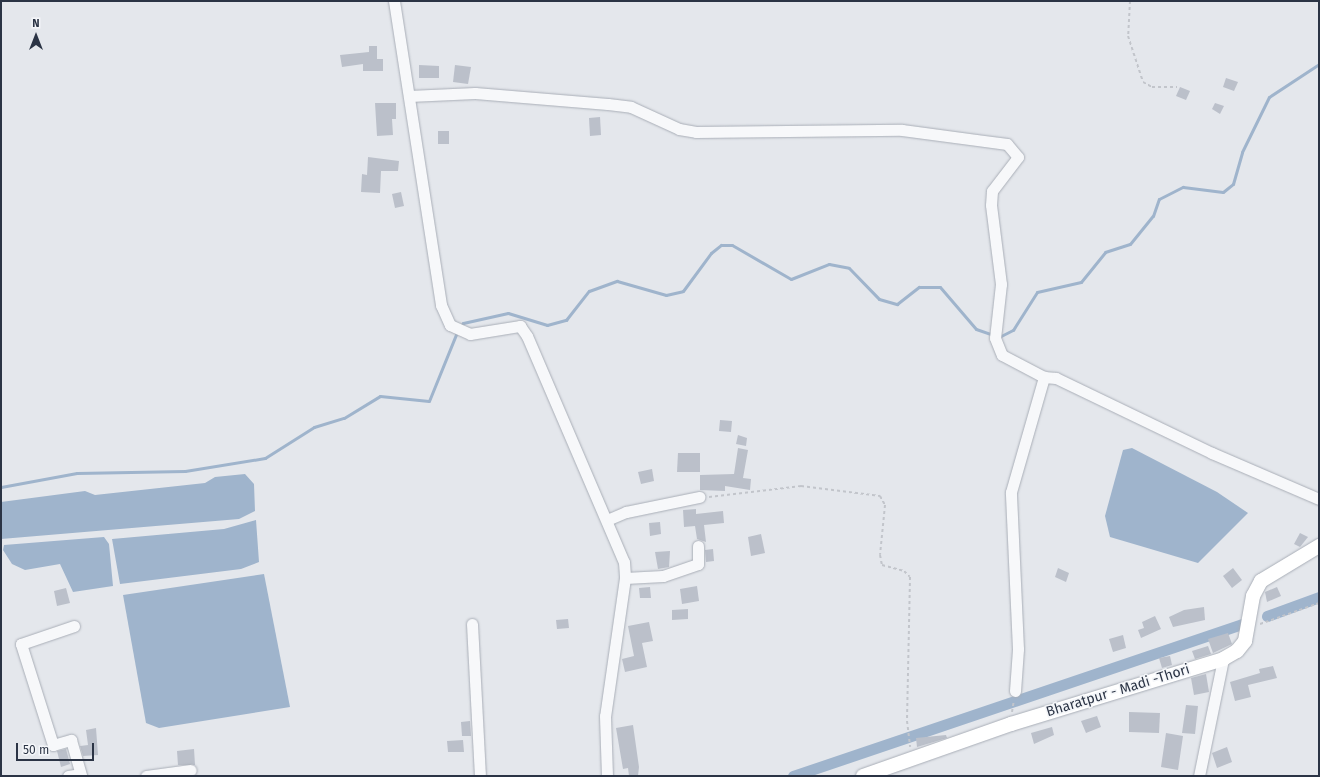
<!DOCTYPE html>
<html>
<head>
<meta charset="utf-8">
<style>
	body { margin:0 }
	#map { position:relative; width:1320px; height:777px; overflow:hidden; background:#e4e7ec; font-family:"Fira Sans",sans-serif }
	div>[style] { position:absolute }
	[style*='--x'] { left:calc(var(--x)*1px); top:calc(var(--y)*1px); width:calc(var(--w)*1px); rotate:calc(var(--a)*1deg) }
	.water>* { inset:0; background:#9fb4cc }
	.stream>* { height:3px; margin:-1.5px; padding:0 1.5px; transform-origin:1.5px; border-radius:1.5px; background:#9fb4cc }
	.canal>* { height:11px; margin:-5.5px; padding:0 5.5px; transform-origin:5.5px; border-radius:5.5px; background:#9fb4cc }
	.building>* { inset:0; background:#bbc0ca }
	.path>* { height:2px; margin-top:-1px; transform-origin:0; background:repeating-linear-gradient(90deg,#c2c5cb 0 3px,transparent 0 6px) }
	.roads { filter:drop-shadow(0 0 1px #a9aeb7) drop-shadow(0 0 1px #a9aeb7) }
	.minor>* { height:11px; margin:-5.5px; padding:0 5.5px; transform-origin:5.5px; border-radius:5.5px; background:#f7f8fa }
	.major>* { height:14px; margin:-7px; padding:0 7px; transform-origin:7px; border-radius:7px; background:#fff }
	span { translate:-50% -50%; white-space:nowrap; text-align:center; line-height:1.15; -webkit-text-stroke:3px #f4f6f9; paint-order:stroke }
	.street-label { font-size:14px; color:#2b3445 }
	.frame { position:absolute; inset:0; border:2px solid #2b3445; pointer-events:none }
	.north { position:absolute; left:16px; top:16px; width:40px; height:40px; -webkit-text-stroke:3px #f4f6f9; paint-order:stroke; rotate:0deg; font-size:11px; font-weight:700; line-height:16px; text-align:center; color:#2b3445 }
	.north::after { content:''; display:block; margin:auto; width:14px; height:18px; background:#2b3445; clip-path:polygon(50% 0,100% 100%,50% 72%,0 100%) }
	.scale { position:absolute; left:16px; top:743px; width:78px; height:18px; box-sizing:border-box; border:2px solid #2b3445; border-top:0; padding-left:5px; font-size:12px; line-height:14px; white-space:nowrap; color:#2b3445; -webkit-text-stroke:3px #f4f6f9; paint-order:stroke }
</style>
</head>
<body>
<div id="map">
	<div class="water">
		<div style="clip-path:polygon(1132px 448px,1217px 492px,1248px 513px,1198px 563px,1110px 537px,1105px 516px,1123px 450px)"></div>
		<div style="clip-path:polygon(245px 474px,254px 484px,255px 511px,239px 519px,1px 539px,1px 502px,85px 491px,95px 495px,205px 483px,215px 477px)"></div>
		<div style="clip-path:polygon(256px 520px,259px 562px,241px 569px,120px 584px,112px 539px,224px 529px)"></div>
		<div style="clip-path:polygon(104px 537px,109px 544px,113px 586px,73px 592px,60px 564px,25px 570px,12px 564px,3px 550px,4px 545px)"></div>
		<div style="clip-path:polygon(264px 574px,290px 707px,159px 728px,146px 723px,123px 595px)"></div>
	</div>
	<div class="stream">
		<div style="--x:460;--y:327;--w:5;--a:-53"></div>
		<div style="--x:463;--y:323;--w:46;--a:-12.5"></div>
		<div style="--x:508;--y:313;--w:41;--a:17.1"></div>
		<div style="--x:547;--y:325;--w:20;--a:-15"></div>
		<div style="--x:566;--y:320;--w:37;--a:-52"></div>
		<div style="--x:589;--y:291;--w:30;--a:-20"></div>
		<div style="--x:617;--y:281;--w:51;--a:15.9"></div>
		<div style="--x:666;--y:295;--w:17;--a:-13"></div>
		<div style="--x:683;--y:291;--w:47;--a:-53.6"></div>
		<div style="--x:711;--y:253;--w:13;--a:-39"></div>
		<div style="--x:721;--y:245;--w:11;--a:0"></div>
		<div style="--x:732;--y:245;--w:68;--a:30"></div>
		<div style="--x:791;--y:279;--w:41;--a:-21.5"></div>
		<div style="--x:829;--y:264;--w:20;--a:11"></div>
		<div style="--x:849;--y:268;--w:43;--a:45.9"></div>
		<div style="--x:879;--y:299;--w:19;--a:16"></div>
		<div style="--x:897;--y:304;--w:28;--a:-38"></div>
		<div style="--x:919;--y:287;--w:21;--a:0"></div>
		<div style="--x:940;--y:287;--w:55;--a:49.4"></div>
		<div style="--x:976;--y:329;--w:18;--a:19"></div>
		<div style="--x:999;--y:337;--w:16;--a:-27"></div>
		<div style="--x:1013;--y:330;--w:45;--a:-57.7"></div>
		<div style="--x:1037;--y:292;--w:45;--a:-12.8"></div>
		<div style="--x:1081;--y:282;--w:38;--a:-51"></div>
		<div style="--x:1105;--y:252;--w:26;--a:-18"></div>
		<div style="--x:1130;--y:244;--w:36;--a:-51"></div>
		<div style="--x:1153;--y:216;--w:18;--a:-71"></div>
		<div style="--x:1159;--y:199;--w:27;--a:-27"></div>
		<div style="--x:1183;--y:187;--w:40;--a:7.1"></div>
		<div style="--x:1223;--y:192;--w:13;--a:-39"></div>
		<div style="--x:1233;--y:184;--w:33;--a:-74"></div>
		<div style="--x:1242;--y:152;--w:61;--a:-63.9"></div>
		<div style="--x:1269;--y:97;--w:60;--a:-33.4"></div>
		<div style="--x:1;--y:487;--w:77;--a:-10.4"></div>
		<div style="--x:77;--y:473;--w:108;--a:-1.1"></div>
		<div style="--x:185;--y:471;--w:81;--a:-9.2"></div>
		<div style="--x:265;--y:458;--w:58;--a:-32.3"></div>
		<div style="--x:314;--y:427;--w:31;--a:-17"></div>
		<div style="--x:344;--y:418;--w:42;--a:-31.4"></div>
		<div style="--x:380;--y:396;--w:49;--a:5.8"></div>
		<div style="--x:429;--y:401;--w:74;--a:-67.9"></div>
	</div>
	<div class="canal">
		<div style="--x:1267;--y:616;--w:55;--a:-20.1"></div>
		<div style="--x:793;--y:776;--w:476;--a:-18.7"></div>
	</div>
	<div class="building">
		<div style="clip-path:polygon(369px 46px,377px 46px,377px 59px,383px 59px,383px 71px,363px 71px,363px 64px,342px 67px,340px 55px,369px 52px)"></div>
		<div style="clip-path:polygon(419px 65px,439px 66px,439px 78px,419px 78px)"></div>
		<div style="clip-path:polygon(455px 65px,471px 67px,468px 84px,453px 82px)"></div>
		<div style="clip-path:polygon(1226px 78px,1238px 82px,1234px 91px,1223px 87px)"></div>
		<div style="clip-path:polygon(1180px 87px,1190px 91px,1186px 100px,1176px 96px)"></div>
		<div style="clip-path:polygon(375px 103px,396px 103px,396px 119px,392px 119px,393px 135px,377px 136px)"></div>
		<div style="clip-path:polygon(1215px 103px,1224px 106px,1220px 114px,1212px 109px)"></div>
		<div style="clip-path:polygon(600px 117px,601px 135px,590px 136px,589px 118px)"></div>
		<div style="clip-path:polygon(438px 131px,449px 131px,449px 144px,438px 144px)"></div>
		<div style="clip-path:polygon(368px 157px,399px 161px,398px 171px,381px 171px,380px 193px,361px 192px,362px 174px,367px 175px)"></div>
		<div style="clip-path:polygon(401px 192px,404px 206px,395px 208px,392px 194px)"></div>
		<div style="clip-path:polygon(720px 420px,732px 421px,731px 432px,719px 431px)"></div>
		<div style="clip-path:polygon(738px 435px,747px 438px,746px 446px,736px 444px)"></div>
		<div style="clip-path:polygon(738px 448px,748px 450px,743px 478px,751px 479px,750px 490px,725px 486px,725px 491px,700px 490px,700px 475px,734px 474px)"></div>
		<div style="clip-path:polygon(678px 453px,700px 453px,700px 472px,677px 472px)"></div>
		<div style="clip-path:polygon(652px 469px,654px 481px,641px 484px,638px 472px)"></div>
		<div style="clip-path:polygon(696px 509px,696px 514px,723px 511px,724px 523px,704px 525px,706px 542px,697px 539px,695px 526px,684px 527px,683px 510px)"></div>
		<div style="clip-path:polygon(660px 522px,661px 534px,650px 536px,649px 523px)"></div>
		<div style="clip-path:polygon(1300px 533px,1308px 537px,1300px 547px,1294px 544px)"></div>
		<div style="clip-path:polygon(761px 534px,765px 553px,751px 556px,748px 537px)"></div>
		<div style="clip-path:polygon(713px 549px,714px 561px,706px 562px,705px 550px)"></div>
		<div style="clip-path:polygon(670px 551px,669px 567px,658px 569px,655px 552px)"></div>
		<div style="clip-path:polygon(1058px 568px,1069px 573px,1066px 582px,1055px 577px)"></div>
		<div style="clip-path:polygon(1233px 568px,1242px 580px,1232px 588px,1223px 576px)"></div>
		<div style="clip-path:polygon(697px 586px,699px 601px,682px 604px,680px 589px)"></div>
		<div style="clip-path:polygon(650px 587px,651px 598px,640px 598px,639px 588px)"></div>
		<div style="clip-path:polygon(1277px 587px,1281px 596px,1267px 602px,1265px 592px)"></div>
		<div style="clip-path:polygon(66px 588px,70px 603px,57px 606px,54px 591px)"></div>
		<div style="clip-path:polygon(1204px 607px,1205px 620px,1173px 627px,1169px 617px,1184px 610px)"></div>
		<div style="clip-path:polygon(688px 609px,688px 619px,672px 620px,672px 610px)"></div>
		<div style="clip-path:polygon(1155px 616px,1161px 629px,1141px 638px,1138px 630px,1144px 628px,1142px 622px)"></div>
		<div style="clip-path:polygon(568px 619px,569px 628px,557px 629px,556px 620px)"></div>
		<div style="clip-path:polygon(649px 622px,653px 641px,642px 643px,647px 667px,625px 672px,622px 659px,634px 656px,628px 626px)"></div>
		<div style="clip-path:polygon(1228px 633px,1232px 644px,1213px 653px,1208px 639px)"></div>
		<div style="clip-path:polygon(1123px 635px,1126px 648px,1113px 652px,1109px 639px)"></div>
		<div style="clip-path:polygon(1208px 646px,1211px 654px,1195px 659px,1192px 651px)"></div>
		<div style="clip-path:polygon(1170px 656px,1172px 665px,1162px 668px,1159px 658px)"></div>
		<div style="clip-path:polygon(1273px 666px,1277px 678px,1248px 685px,1251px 697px,1235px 701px,1230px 682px,1260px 673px,1259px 669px)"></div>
		<div style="clip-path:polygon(1206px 674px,1209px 692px,1194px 695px,1191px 678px)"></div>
		<div style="clip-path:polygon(1186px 705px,1198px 706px,1195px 734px,1182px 733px)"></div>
		<div style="clip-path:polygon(1129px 712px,1160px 713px,1159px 733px,1129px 732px)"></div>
		<div style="clip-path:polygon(1097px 716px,1101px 727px,1086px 733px,1081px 721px)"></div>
		<div style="clip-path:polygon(470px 721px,471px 736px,462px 736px,461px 722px)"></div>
		<div style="clip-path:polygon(633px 725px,639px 767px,638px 776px,629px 776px,628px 768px,623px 769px,616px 728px)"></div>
		<div style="clip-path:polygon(1052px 727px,1054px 735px,1034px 744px,1031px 733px)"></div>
		<div style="clip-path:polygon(96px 728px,98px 755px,83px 756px,80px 746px,88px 745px,86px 730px)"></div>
		<div style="clip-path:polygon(1166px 733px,1183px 736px,1178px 770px,1161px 767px)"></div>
		<div style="clip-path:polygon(946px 735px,947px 738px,917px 747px,916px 738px)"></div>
		<div style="clip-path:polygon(463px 740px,464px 752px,448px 752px,447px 741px)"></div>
		<div style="clip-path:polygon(1227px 747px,1232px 762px,1217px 768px,1212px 753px)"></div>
		<div style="clip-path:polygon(66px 749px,70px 764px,61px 767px,57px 751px)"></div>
		<div style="clip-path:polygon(194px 749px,195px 765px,178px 765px,177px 751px)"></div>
	</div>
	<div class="path">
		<div style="--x:1130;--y:1;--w:35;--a:93"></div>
		<div style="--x:1128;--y:36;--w:48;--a:71.9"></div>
		<div style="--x:1143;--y:82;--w:10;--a:29"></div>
		<div style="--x:1152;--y:87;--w:25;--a:0"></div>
		<div style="--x:709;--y:497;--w:93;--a:-6.8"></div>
		<div style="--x:801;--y:486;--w:80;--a:7.2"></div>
		<div style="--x:880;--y:496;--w:10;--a:61"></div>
		<div style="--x:885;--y:505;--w:50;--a:95.7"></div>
		<div style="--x:880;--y:555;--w:10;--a:79"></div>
		<div style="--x:882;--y:565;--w:23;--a:15"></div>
		<div style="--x:904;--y:571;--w:8;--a:45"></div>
		<div style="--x:910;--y:577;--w:144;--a:91.2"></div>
		<div style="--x:907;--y:721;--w:26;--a:83"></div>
		<div style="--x:1260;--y:624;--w:63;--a:-19.6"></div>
		<div style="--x:1012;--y:712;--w:12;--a:-81"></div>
	</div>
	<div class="roads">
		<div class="minor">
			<div style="--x:394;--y:1;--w:308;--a:81.2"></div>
			<div style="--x:441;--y:305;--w:22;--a:66"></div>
			<div style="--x:450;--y:325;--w:22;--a:24"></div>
			<div style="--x:470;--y:334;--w:51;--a:-9.1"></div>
			<div style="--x:520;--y:326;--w:12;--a:55"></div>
			<div style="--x:527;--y:336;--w:246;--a:66.8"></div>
			<div style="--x:624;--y:562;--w:16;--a:86"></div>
			<div style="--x:625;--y:578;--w:139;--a:98.2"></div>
			<div style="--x:605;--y:716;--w:60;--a:88.1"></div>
			<div style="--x:409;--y:96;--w:66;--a:-2.6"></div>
			<div style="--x:475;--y:93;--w:133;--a:4.7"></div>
			<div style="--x:608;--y:104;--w:23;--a:7"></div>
			<div style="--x:631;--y:107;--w:53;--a:24.6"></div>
			<div style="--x:679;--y:129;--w:17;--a:10"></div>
			<div style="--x:696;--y:132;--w:206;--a:-0.6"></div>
			<div style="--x:902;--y:130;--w:106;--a:7.6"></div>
			<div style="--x:1007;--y:144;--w:17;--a:50"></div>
			<div style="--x:1018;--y:157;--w:43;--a:127.4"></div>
			<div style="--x:992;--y:191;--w:14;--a:94"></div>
			<div style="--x:991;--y:205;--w:80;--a:82.8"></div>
			<div style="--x:1001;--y:284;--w:54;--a:96.3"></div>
			<div style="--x:995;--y:338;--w:18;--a:68"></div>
			<div style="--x:1002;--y:355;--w:47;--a:27.6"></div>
			<div style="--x:607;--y:520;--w:21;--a:-23"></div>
			<div style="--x:626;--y:512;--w:75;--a:-11.6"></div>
			<div style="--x:625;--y:578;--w:38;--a:-3"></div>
			<div style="--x:663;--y:576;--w:37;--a:-19"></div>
			<div style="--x:698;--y:564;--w:18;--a:-90"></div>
			<div style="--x:472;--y:624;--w:152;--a:87"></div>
			<div style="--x:74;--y:626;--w:56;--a:161.2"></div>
			<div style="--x:21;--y:644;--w:106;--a:72.4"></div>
			<div style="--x:53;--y:745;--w:19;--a:-16"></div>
			<div style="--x:71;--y:740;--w:37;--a:74"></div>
			<div style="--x:1015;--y:691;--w:42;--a:-85.9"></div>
			<div style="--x:1018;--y:649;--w:157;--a:-92.6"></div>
			<div style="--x:1011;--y:492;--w:120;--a:-74"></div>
			<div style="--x:1044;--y:377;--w:12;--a:5"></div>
			<div style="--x:1056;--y:378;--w:173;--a:25.7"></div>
			<div style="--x:1212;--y:453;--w:116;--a:23.3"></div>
			<div style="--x:68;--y:776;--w:12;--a:-9"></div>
			<div style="--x:146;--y:776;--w:45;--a:-7.6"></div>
			<div style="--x:1199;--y:776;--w:119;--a:-78.4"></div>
		</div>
		<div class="major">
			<div style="--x:863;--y:776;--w:157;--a:-19.4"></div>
			<div style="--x:1011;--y:724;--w:222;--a:-17"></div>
			<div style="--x:1223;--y:659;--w:16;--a:-30"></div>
			<div style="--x:1237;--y:651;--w:13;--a:-51"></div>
			<div style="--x:1245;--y:641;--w:46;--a:-79.9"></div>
			<div style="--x:1253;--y:596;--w:17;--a:-62"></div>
			<div style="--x:1261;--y:581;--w:68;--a:-31.1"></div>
		</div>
	</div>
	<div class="street-label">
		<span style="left:1118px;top:691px;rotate:-17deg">Bharatpur - Madi -Thori</span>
	</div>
	<div class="frame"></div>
	<div class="north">N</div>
	<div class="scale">50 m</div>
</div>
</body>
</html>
